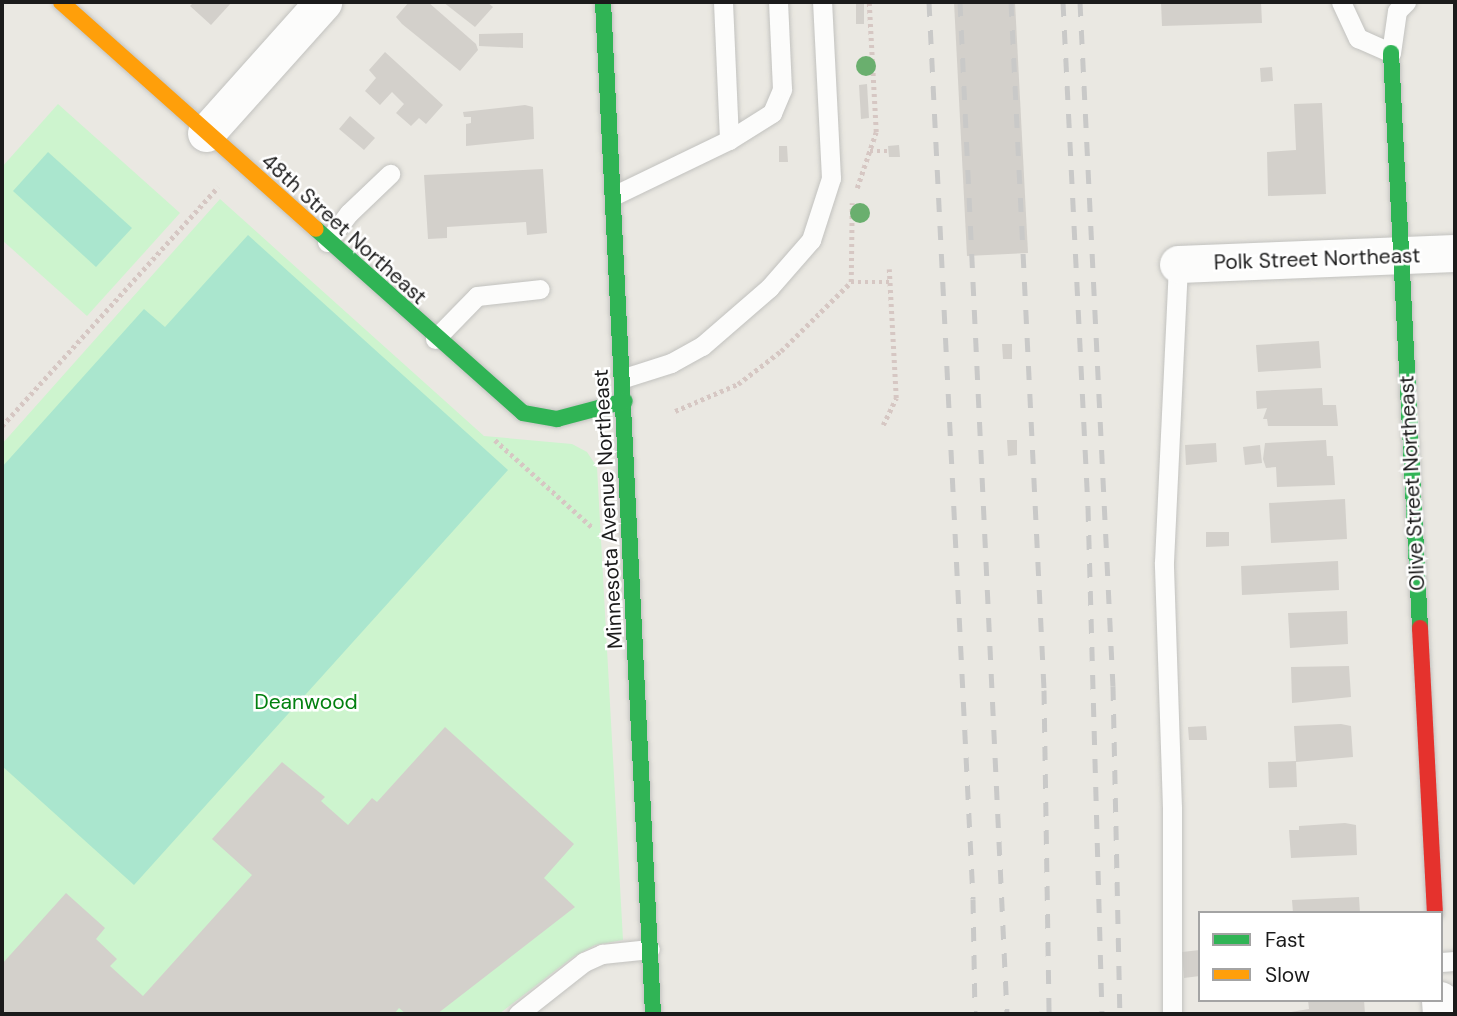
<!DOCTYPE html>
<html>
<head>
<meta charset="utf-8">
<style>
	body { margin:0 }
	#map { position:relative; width:1457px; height:1016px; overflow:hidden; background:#eae8e2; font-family:"DM Sans",sans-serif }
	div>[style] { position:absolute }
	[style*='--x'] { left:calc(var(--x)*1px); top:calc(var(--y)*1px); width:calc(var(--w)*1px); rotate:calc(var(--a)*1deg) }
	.park>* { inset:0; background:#cdf4ce }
	.pitch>* { inset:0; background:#aae6ce }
	.building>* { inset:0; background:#d3d0cb }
	.path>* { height:4.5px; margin-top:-2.25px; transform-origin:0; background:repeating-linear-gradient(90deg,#d6c7c3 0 3.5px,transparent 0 7px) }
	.roads { filter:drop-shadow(0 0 2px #c2c2bf) drop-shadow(0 0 2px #c2c2bf) }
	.lane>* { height:19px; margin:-9.5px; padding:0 9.5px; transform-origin:9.5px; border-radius:9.5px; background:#fcfcfb }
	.street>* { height:37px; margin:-18.5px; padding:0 18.5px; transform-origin:18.5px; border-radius:18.5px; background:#fcfcfb }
	.fast>* { height:16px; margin:-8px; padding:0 8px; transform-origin:8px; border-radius:8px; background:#30b455 }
	.slow>* { height:16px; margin:-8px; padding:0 8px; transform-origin:8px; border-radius:8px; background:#ff9f0a }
	.jam>* { height:16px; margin:-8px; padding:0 8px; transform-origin:8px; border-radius:8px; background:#e5322d }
	.rail>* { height:5px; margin-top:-2.5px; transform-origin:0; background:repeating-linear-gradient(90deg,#c9c9c8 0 14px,transparent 0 28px) }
	.trees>* { width:20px; height:20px; margin:-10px; border-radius:50%; background:#6aaf6e }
	span { translate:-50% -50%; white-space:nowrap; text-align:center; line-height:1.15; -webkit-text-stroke:5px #fff; paint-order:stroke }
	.street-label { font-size:21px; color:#1b1b1b }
	.park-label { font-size:21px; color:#028010 }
	.frame { position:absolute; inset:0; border:4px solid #1b1b1b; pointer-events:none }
	.legend { position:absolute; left:1198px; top:911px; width:245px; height:91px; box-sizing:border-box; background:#fff; border:2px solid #a4a4a4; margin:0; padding:9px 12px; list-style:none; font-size:21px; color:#1b1b1b }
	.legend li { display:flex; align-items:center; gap:14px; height:35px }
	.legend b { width:35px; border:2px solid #a4a4a4 }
</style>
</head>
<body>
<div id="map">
	<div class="park">
		<div style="clip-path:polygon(58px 104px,180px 213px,87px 316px,2px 240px,2px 167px)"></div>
		<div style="clip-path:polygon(220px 199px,484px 436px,572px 444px,587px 452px,597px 467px,623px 940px,595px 945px,573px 957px,499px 1014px,2px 1014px,2px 444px)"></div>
	</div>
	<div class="pitch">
		<div style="clip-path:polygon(48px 152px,132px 228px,96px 267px,13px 191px)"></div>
		<div style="clip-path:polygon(248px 235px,508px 470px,134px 885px,2px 766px,2px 467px,144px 309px,165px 327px)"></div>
	</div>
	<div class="building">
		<div style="clip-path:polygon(194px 2px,232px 2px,211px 25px,190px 6px)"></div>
		<div style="clip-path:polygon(409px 2px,428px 2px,476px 44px,478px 50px,460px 71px,402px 24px,396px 17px)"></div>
		<div style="clip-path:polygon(443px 2px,487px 2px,493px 7px,475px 27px)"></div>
		<div style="clip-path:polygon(856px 2px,864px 2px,864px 24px,856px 24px)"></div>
		<div style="clip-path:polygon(954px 2px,1015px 2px,1028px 253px,967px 256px)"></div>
		<div style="clip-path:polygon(1161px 2px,1261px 2px,1262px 23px,1162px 26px)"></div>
		<div style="clip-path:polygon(523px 33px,523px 48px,479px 46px,479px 34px)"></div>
		<div style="clip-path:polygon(385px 52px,443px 105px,426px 124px,419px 118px,411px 126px,396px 113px,404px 104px,392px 92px,380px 105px,365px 91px,376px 78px,369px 70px)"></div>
		<div style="clip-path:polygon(1272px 67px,1273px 81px,1261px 82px,1260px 68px)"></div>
		<div style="clip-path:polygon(867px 84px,869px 118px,861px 119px,859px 85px)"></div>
		<div style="clip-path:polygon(1322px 103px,1326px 194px,1268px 196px,1267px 152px,1296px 150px,1294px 104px)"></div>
		<div style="clip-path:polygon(525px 105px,533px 107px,534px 139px,466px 146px,466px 124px,471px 123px,471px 117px,464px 117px,463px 112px)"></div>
		<div style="clip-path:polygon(350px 116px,375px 138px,364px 150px,339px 129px)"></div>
		<div style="clip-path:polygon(899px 145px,900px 157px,889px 157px,888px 146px)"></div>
		<div style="clip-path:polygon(779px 146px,787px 146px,788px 162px,779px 162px)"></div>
		<div style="clip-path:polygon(543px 169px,547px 233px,527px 235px,526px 222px,447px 227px,447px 238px,428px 239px,424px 175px)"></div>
		<div style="clip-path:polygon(1319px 341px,1321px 368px,1258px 372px,1256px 345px)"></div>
		<div style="clip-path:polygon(1002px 344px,1012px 344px,1012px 359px,1003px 359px)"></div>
		<div style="clip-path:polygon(1322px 388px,1323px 405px,1336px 405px,1338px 426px,1268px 426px,1267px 419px,1263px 419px,1267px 408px,1257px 409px,1256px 391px)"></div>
		<div style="clip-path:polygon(1007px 440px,1017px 440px,1017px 455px,1008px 456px)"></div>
		<div style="clip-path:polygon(1326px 440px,1327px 456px,1333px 456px,1335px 485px,1277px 487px,1276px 467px,1266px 468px,1263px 459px,1265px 443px)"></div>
		<div style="clip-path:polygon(1216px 443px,1217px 462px,1186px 465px,1185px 445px)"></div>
		<div style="clip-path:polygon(1260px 445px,1262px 463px,1245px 465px,1243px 447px)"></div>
		<div style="clip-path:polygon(1345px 499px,1347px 539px,1271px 543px,1269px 503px)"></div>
		<div style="clip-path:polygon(1206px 532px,1229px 532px,1229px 546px,1206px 547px)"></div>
		<div style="clip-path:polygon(1338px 561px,1339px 590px,1242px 595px,1241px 566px)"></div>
		<div style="clip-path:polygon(1347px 611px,1348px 644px,1290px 648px,1288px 613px)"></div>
		<div style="clip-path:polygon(1349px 666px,1351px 697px,1292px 703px,1291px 667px)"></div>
		<div style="clip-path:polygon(1341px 724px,1351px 726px,1353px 757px,1296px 762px,1297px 787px,1269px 788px,1268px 762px,1296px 761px,1294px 726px)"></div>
		<div style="clip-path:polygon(1206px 726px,1207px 740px,1189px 740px,1188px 727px)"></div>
		<div style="clip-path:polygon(445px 727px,574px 844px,544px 878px,575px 907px,437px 1014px,406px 1014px,399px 1008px,394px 1014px,2px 1014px,2px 964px,66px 893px,105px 928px,96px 939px,117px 959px,110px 966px,143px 996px,252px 875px,212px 839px,282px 762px,325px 797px,321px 801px,348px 825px,372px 798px,377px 802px)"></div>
		<div style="clip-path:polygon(1345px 823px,1356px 825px,1357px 855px,1291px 858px,1289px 830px,1299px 830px,1299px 826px)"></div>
		<div style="clip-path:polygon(1359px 897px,1360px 913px,1293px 913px,1292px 900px)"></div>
		<div style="clip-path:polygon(1200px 950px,1200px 976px,1184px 978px,1182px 952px)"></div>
		<div style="clip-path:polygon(1308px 1000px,1364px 1000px,1365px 1014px,1279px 1014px,1309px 1009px)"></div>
	</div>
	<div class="path">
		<div style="--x:870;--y:151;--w:18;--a:0"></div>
		<div style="--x:857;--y:188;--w:59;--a:-71.3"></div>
		<div style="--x:876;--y:132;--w:130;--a:-93.1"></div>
		<div style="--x:851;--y:282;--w:79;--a:-89.3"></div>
		<div style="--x:675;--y:411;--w:69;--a:-23.2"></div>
		<div style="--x:738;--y:384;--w:54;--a:-37.5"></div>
		<div style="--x:781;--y:351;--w:98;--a:-44.6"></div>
		<div style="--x:851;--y:282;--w:38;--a:0"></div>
		<div style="--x:883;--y:425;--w:30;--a:-64"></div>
		<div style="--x:896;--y:398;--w:129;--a:-93.1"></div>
		<div style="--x:2;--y:426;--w:322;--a:-47.9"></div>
		<div style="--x:495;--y:440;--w:132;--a:41.9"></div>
	</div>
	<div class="roads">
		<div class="lane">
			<div style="--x:723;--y:2;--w:138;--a:87.5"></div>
			<div style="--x:1341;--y:2;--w:40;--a:65"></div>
			<div style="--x:1358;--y:38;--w:36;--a:24"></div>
			<div style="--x:1391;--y:53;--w:42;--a:-81.9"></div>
			<div style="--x:1397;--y:11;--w:13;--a:-45"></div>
			<div style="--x:615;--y:195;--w:127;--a:-25.8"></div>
			<div style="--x:729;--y:140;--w:51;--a:-32.1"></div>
			<div style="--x:772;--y:113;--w:26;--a:-67"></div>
			<div style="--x:782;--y:89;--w:87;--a:-92.6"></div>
			<div style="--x:327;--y:242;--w:36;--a:-53"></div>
			<div style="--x:349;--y:213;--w:57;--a:-43.6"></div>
			<div style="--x:435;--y:339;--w:60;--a:-45.7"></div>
			<div style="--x:477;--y:296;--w:63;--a:-6.3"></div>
			<div style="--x:624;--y:378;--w:49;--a:-17.7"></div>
			<div style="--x:671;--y:363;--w:35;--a:-29"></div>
			<div style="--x:702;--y:346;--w:89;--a:-40.9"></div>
			<div style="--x:769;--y:288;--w:64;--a:-48.8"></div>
			<div style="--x:811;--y:240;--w:65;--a:-72.1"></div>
			<div style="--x:831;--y:178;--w:176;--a:-92.9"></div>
			<div style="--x:1441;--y:962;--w:14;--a:-4"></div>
			<div style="--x:518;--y:1014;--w:84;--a:-38.2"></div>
			<div style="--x:584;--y:962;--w:20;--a:-24"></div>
			<div style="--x:602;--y:954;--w:48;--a:-5.9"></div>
			<div style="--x:1172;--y:1014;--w:206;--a:-90"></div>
			<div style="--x:1172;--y:808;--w:246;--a:-91.9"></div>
			<div style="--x:1164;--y:562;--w:298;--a:-87.3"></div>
		</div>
		<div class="street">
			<div style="--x:206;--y:133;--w:176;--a:-48.2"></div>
			<div style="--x:1178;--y:264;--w:277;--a:-2.3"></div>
			<div style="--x:1440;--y:1000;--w:14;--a:86"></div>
		</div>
		<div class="fast">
			<div style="--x:603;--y:2;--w:1013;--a:87.17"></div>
			<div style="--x:1391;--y:53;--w:576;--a:87.11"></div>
			<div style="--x:316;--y:229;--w:277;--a:41.6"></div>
			<div style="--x:523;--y:413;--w:35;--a:10"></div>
			<div style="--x:557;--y:419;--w:70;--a:-14.8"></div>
		</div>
		<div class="slow">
			<div style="--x:61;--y:2;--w:341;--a:41.7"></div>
		</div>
		<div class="jam">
			<div style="--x:1420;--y:628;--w:285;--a:87"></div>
		</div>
	</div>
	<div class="rail">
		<div style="--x:929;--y:2;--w:898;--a:87.19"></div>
		<div style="--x:973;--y:899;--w:115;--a:89"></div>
		<div style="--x:960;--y:2;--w:1013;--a:87.34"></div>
		<div style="--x:1011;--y:2;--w:689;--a:87.25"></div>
		<div style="--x:1044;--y:690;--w:324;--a:89.1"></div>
		<div style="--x:1063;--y:2;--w:506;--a:87.17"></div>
		<div style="--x:1088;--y:507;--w:507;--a:88.42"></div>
		<div style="--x:1080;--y:2;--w:685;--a:87.24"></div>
		<div style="--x:1113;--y:686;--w:328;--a:88.8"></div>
	</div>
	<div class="trees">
		<div style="left:866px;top:66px"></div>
		<div style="left:860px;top:213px"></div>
	</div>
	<div class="street-label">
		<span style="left:344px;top:229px;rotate:42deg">48th Street Northeast</span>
		<span style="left:1317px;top:259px;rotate:-2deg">Polk Street Northeast</span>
		<span style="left:1412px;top:483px;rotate:-93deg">Olive Street Northeast</span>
		<span style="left:608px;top:509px;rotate:-93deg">Minnesota Avenue Northeast</span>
	</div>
	<div class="park-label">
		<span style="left:306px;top:702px">Deanwood</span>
	</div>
	<div class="frame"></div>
	<ul class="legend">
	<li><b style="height:9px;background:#30b455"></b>Fast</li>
	<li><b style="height:9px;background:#ff9f0a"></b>Slow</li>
	</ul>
</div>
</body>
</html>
